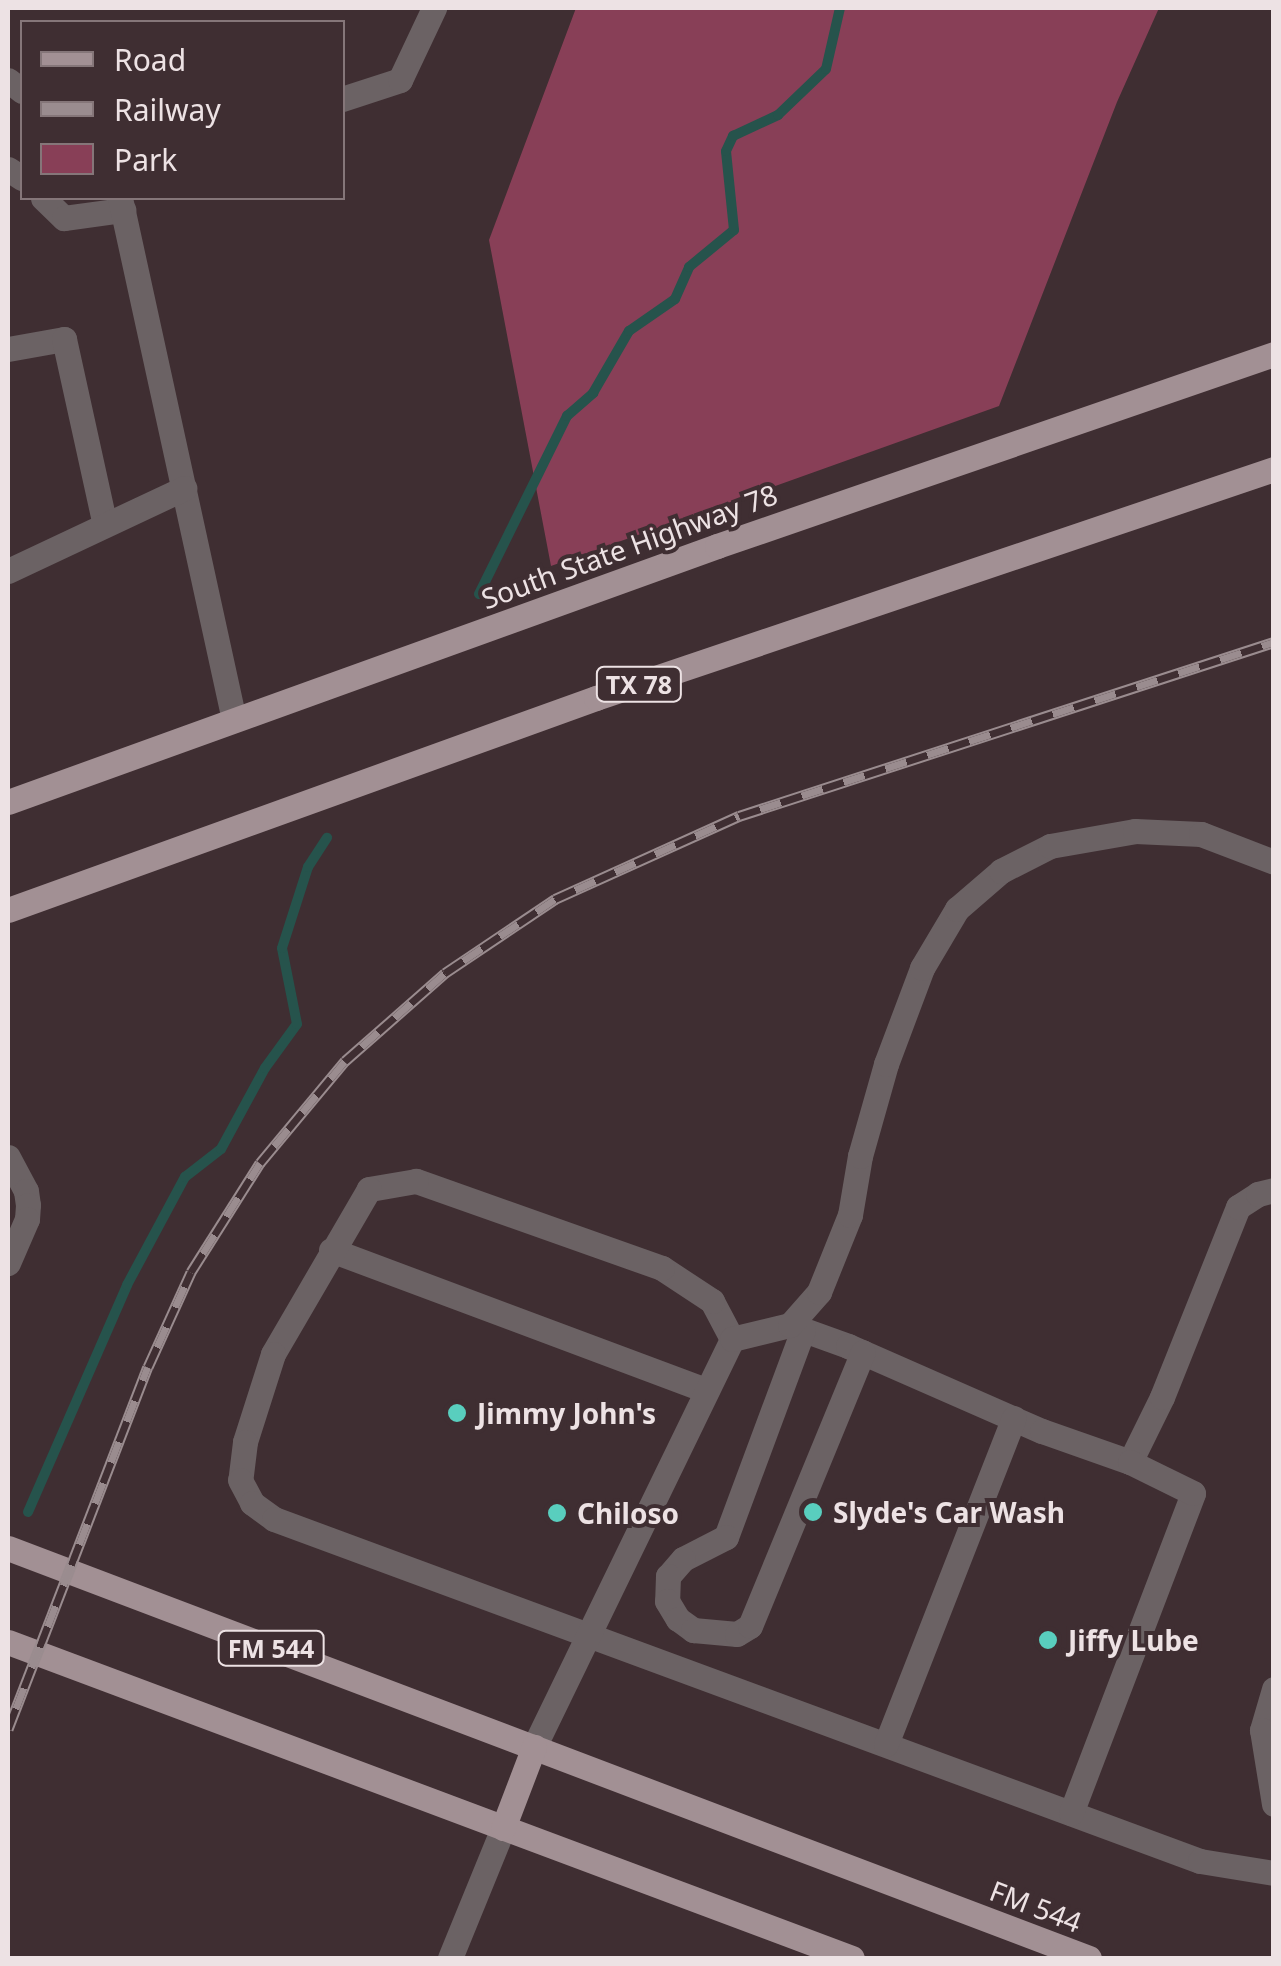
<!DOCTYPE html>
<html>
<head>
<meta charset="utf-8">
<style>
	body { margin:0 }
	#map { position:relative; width:1281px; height:1966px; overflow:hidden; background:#3f2e32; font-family:"Noto Sans",sans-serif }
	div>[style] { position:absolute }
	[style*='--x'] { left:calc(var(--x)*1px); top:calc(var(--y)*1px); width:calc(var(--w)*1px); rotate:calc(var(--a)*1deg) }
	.green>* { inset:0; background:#883f57 }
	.stream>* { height:10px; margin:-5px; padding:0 5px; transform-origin:5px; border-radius:5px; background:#26534c }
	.minor>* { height:25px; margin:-12.5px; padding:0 12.5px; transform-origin:12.5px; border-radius:12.5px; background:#6b6264 }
	.major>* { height:25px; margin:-12.5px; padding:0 12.5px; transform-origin:12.5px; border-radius:12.5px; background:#a29094 }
	.rail>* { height:11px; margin-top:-5.5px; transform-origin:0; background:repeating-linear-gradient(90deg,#3f2e32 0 22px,#9a8c8f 0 44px); box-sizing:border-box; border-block:2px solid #9a8c8f }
	.dots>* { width:28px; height:28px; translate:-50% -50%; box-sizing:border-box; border:5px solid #3f2e32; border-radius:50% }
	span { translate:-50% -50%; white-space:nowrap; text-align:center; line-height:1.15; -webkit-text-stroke:8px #3f2e32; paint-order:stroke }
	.shield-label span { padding:2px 8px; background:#3f2e32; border:2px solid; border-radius:8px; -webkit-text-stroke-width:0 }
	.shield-label { font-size:25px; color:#ede2e4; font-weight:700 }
	.street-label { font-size:28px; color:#ede2e4 }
	.poi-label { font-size:28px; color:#ede2e4; font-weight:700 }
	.left { translate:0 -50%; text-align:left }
	.frame { position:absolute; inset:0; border:10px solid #ede2e4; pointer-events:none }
	.legend { position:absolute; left:20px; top:20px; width:325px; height:180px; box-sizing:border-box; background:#3f2e32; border:2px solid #857679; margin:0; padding:12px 18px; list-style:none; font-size:30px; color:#ede2e4 }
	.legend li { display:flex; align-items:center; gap:20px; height:50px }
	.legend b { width:50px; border:2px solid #857679 }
</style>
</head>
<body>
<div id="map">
	<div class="green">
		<div style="clip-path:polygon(576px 8px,1159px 8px,1117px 102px,999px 406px,551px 566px,489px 240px)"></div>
	</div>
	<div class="stream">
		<div style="--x:479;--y:594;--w:199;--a:-63.7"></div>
		<div style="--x:567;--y:416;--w:35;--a:-41"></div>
		<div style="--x:593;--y:393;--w:72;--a:-59.9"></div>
		<div style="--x:629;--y:331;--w:56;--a:-34.8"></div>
		<div style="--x:675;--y:299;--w:35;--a:-66"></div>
		<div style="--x:689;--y:267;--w:58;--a:-39.4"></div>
		<div style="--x:734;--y:230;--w:79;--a:-95.8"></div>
		<div style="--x:726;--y:151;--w:17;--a:-65"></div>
		<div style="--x:733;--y:136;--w:50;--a:-25"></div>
		<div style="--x:778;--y:115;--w:66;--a:-43.8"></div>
		<div style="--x:826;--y:69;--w:63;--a:-77.1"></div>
		<div style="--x:28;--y:1512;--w:248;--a:-66.4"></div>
		<div style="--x:127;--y:1285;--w:123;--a:-61.8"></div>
		<div style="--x:185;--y:1177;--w:46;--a:-37.9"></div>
		<div style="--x:221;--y:1149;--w:92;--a:-61.5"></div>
		<div style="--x:265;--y:1068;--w:54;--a:-54"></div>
		<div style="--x:297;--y:1024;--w:77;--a:-101.2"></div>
		<div style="--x:282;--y:948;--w:85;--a:-72.2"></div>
		<div style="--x:308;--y:867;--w:35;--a:-57"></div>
	</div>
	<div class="minor">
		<div style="--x:8;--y:80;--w:18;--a:38"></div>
		<div style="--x:342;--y:99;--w:61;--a:-18.1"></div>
		<div style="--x:400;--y:80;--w:80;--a:-64.7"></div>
		<div style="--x:8;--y:169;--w:17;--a:33"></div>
		<div style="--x:43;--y:198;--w:29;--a:44"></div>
		<div style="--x:64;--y:218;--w:60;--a:-7.7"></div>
		<div style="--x:120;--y:198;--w:534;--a:77.68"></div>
		<div style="--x:8;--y:349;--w:57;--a:-10.1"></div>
		<div style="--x:64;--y:339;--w:190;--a:77.6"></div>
		<div style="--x:8;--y:571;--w:195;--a:-25.2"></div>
		<div style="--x:8;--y:1157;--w:38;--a:62"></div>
		<div style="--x:26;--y:1191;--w:14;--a:82"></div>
		<div style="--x:28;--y:1205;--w:14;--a:94"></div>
		<div style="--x:27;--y:1219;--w:48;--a:113.4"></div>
		<div style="--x:331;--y:1250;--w:399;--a:20.5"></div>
		<div style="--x:790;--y:1325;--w:62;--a:19.9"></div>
		<div style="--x:848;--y:1346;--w:212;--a:23.7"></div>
		<div style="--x:1042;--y:1431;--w:93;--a:19.4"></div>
		<div style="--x:1130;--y:1462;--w:72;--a:-63.8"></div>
		<div style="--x:1162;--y:1397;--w:205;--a:-68.2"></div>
		<div style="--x:1238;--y:1207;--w:24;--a:-33"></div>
		<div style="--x:1258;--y:1194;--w:16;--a:-14"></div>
		<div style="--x:803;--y:1330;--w:221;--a:110.4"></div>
		<div style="--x:726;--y:1537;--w:48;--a:152.9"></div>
		<div style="--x:683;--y:1559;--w:23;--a:131"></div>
		<div style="--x:668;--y:1576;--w:25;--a:92"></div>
		<div style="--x:667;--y:1601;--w:21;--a:59"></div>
		<div style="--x:678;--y:1619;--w:19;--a:36"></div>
		<div style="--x:693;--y:1630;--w:44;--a:5.2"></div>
		<div style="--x:737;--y:1634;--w:15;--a:-32"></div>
		<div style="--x:750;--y:1626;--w:296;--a:-67.6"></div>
		<div style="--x:732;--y:1339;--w:43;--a:-117.8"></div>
		<div style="--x:712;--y:1301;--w:60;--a:-146.6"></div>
		<div style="--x:662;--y:1268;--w:261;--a:-160.5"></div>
		<div style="--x:416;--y:1181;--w:48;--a:170.3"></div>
		<div style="--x:369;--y:1189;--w:191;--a:120.2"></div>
		<div style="--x:273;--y:1354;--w:92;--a:107.7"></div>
		<div style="--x:245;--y:1442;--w:38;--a:97"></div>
		<div style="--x:240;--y:1480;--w:26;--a:62"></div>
		<div style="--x:252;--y:1503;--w:27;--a:36"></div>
		<div style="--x:274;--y:1519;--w:987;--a:20.27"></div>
		<div style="--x:1200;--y:1861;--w:75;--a:9.2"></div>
		<div style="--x:1274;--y:1689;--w:43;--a:106.3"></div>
		<div style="--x:1262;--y:1730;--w:75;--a:80.8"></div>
		<div style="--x:886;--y:1744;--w:350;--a:-68.6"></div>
		<div style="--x:534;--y:1747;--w:454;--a:-64.1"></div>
		<div style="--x:732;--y:1339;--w:60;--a:-13.6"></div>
		<div style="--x:790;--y:1325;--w:44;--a:-48.7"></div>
		<div style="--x:819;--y:1292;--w:83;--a:-68.1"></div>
		<div style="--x:850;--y:1215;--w:60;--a:-80.4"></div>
		<div style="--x:860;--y:1156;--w:96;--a:-74.2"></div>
		<div style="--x:886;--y:1064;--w:103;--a:-69.4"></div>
		<div style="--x:922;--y:968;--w:69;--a:-59.3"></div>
		<div style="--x:957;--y:909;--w:58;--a:-40.8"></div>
		<div style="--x:1001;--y:871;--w:55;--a:-27"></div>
		<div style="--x:1050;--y:846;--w:86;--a:-10"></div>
		<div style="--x:1135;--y:831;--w:66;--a:2.6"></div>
		<div style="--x:1201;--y:834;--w:78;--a:21"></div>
		<div style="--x:1071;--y:1813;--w:342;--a:-69.1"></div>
		<div style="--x:1193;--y:1493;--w:70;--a:-153.8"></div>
		<div style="--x:450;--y:1958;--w:140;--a:-67.8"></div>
	</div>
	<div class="major">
		<div style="--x:8;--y:802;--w:754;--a:-19.85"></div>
		<div style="--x:717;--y:546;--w:589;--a:-19.02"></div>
		<div style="--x:8;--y:910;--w:625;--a:-19.83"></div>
		<div style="--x:596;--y:698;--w:716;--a:-18.66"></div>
		<div style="--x:8;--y:1548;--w:1156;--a:20.77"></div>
		<div style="--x:8;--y:1642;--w:901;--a:20.53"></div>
		<div style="--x:503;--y:1828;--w:87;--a:-69.1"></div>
	</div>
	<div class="rail">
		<div style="--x:8;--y:1729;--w:388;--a:-68.9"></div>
		<div style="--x:148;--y:1367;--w:104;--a:-65.6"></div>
		<div style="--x:191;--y:1272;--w:129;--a:-57.7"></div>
		<div style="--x:260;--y:1163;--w:133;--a:-50.2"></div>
		<div style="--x:345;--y:1061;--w:133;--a:-41.3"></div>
		<div style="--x:445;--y:973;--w:133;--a:-33.9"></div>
		<div style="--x:555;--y:899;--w:202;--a:-24.3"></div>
		<div style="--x:739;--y:816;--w:563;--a:-18.02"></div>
	</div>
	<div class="dots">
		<div style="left:457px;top:1413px;background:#59cebe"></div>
		<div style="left:813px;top:1512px;background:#59cebe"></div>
		<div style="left:557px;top:1513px;background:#59cebe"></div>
		<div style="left:1048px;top:1640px;background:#59cebe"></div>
	</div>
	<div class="shield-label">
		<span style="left:639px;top:684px">TX 78</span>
		<span style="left:271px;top:1648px">FM 544</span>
	</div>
	<div class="street-label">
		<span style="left:629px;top:546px;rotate:-20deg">South State Highway 78</span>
		<span style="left:1036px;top:1906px;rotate:21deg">FM 544</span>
	</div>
	<div class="poi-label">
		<span class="left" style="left:477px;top:1413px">Jimmy John's</span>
		<span class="left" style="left:833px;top:1512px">Slyde's Car Wash</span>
		<span class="left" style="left:577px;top:1513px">Chiloso</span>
		<span class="left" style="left:1068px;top:1640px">Jiffy Lube</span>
	</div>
	<div class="frame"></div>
	<ul class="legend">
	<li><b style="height:12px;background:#a29094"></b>Road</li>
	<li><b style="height:12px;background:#9a8c8f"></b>Railway</li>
	<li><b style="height:28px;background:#883f57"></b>Park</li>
	</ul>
</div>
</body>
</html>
